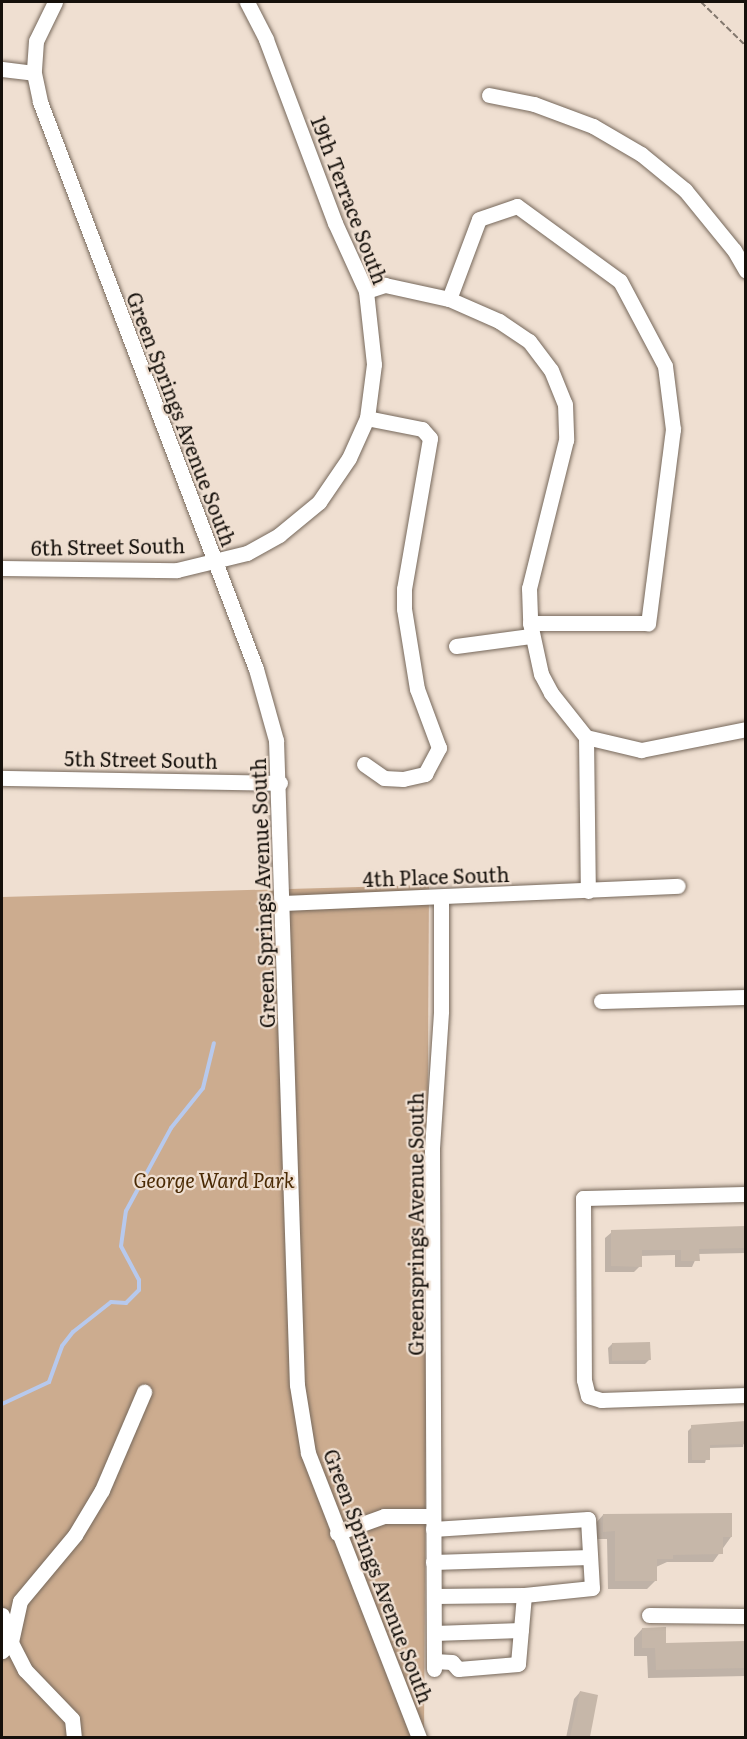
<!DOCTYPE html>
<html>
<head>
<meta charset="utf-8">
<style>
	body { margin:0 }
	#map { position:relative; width:747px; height:1739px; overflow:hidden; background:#efdfd1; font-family:Literata,serif }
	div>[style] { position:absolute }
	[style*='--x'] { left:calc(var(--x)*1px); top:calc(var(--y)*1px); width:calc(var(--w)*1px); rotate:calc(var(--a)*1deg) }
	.green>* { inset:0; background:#ccac8f }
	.shadow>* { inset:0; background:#0003 }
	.stream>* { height:4px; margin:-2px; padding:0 2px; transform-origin:2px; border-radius:2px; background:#b7c9ed }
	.building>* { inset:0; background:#c6b7a9 }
	.path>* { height:2px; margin-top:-1px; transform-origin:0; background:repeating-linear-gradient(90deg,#84796f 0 6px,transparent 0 9px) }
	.roads { filter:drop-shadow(0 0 2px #76685b) drop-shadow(0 0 2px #76685b) }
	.minor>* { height:15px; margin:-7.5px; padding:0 7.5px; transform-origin:7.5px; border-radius:7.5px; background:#fff }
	span { translate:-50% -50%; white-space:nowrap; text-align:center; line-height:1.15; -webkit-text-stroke:4.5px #efdfd1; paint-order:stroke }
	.street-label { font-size:20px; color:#15100b }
	.park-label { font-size:20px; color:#4a2a04; font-style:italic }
	.frame { position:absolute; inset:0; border:3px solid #15100b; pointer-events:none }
</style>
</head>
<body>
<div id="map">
	<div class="green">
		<div style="clip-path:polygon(429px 885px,424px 1737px,2px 1737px,2px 897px)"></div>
	</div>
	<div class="shadow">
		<div style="clip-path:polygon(746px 1230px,746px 1253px,698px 1254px,692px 1267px,675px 1267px,675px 1255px,640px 1256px,640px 1266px,634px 1272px,605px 1272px,605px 1238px,612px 1232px)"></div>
		<div style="clip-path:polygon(612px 1344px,649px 1360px,645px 1364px,609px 1364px,608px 1348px)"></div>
		<div style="clip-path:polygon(746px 1423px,743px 1447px,709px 1448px,705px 1463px,688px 1463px,688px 1431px,692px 1427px)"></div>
		<div style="clip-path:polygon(603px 1515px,731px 1537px,713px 1562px,667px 1562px,656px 1567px,656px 1580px,647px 1589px,608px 1589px,607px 1539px,595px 1539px,595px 1524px)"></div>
		<div style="clip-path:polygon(642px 1629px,665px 1644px,746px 1642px,746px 1676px,648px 1678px,647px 1656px,634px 1656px,634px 1638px)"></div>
		<div style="clip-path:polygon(580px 1692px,597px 1696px,588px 1738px,566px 1738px,574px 1699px)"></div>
	</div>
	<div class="stream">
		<div style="--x:2;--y:1404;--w:52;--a:-25.1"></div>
		<div style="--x:49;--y:1382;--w:38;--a:-70"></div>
		<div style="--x:62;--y:1346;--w:18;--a:-52"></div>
		<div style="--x:73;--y:1332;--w:48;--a:-38.3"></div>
		<div style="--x:111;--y:1302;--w:15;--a:4"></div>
		<div style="--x:126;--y:1303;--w:18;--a:-45"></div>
		<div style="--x:139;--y:1290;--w:10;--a:-90"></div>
		<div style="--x:139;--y:1280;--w:38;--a:-118"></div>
		<div style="--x:121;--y:1246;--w:35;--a:-82"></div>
		<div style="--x:126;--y:1211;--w:94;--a:-61.5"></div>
		<div style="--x:171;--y:1128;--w:51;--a:-51.3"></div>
		<div style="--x:203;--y:1088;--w:46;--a:-76.3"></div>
	</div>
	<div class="building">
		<div style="clip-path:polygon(746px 1226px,746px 1248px,699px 1249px,700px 1261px,681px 1261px,681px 1250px,642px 1250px,642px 1267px,611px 1266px,611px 1230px)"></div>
		<div style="clip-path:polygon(650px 1342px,651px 1360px,612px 1361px,612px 1343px)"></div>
		<div style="clip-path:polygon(746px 1421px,746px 1444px,710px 1445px,710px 1460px,692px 1460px,691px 1425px)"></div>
		<div style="clip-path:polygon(732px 1513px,732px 1537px,723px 1537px,723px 1554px,673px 1555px,673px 1559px,657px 1559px,657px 1581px,615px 1581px,615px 1531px,603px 1532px,603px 1514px)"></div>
		<div style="clip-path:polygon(666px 1627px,666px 1643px,746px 1641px,746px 1668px,656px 1670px,655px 1648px,642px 1648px,642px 1628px)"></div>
		<div style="clip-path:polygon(580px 1691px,598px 1695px,590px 1737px,570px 1737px)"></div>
	</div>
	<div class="path">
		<div style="--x:701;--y:2;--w:63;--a:44.4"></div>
	</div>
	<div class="roads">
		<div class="minor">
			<div style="--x:55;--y:2;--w:43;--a:116"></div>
			<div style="--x:36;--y:41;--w:32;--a:94"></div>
			<div style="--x:34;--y:73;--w:30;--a:78"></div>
			<div style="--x:40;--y:102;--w:607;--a:69.15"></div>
			<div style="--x:256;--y:669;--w:74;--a:74.3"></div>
			<div style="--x:276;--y:740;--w:645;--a:88.14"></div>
			<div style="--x:297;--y:1385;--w:69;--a:80.8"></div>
			<div style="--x:308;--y:1453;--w:306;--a:68.7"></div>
			<div style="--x:2;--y:69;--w:32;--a:7"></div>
			<div style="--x:489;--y:95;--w:46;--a:11.3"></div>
			<div style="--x:534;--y:104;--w:63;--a:20.4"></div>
			<div style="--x:593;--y:126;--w:56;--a:30.3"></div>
			<div style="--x:641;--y:154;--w:57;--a:39.3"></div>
			<div style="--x:685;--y:190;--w:77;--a:50.8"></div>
			<div style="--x:734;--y:250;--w:24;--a:60"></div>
			<div style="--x:366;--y:291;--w:20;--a:-18"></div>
			<div style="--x:385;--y:285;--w:66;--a:12.3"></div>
			<div style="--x:449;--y:299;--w:55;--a:23.7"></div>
			<div style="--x:499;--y:321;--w:36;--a:34"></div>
			<div style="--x:529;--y:341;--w:36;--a:53"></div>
			<div style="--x:551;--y:370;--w:37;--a:68"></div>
			<div style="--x:565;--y:404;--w:36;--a:88"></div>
			<div style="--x:566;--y:440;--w:153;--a:104"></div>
			<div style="--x:529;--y:588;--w:35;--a:88"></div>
			<div style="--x:530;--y:623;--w:52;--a:77.8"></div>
			<div style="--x:541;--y:674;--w:21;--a:62"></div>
			<div style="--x:551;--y:693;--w:56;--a:51.5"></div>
			<div style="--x:586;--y:737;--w:154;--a:89.3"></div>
			<div style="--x:449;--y:299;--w:85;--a:-69.4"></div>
			<div style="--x:479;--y:219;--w:40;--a:-18.9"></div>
			<div style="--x:517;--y:206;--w:127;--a:36.1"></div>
			<div style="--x:620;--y:281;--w:96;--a:62.1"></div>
			<div style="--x:665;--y:366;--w:64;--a:82.8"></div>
			<div style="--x:673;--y:429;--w:196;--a:97.3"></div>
			<div style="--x:648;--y:623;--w:118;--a:180"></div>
			<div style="--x:2;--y:568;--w:175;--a:0.7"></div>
			<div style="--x:177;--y:570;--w:72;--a:-13.7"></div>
			<div style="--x:247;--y:553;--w:37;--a:-29"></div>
			<div style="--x:279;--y:535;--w:52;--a:-39.5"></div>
			<div style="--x:319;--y:502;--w:53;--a:-55.7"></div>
			<div style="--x:349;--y:458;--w:44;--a:-65.8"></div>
			<div style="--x:367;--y:418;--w:54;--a:-82.6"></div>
			<div style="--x:374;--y:364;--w:73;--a:-96.3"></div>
			<div style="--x:366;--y:291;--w:75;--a:-114.5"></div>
			<div style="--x:335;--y:223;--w:197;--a:-110.6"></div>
			<div style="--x:266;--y:39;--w:42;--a:-117.2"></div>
			<div style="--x:456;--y:646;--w:75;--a:-7.7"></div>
			<div style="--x:586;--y:737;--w:57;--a:13.3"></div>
			<div style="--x:641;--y:750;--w:107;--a:-11.3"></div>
			<div style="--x:364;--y:764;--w:24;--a:35"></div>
			<div style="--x:384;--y:778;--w:19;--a:3"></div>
			<div style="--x:403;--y:779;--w:23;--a:-13"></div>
			<div style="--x:425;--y:774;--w:30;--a:-62"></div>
			<div style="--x:439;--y:748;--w:63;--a:-110.4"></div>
			<div style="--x:417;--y:689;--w:81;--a:-99.2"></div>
			<div style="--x:404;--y:609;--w:20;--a:-90"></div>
			<div style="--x:404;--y:589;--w:153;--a:-80.2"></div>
			<div style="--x:430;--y:438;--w:12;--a:-132"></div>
			<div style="--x:422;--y:429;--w:56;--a:-168.7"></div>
			<div style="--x:2;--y:778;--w:278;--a:1"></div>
			<div style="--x:285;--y:903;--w:393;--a:-2.5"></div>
			<div style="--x:601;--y:1001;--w:145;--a:-1.6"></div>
			<div style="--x:746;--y:1194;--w:163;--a:178.6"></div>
			<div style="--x:583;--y:1198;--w:182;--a:89.7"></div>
			<div style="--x:584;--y:1380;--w:16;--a:76"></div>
			<div style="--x:588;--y:1396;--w:14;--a:17"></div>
			<div style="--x:601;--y:1400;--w:145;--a:-2"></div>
			<div style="--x:433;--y:1529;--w:155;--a:-3.7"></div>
			<div style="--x:588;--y:1519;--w:69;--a:86.7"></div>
			<div style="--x:592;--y:1588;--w:68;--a:174.1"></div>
			<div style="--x:524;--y:1595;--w:69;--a:95"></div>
			<div style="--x:518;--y:1664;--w:60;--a:175.2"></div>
			<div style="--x:458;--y:1669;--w:9;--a:-131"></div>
			<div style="--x:452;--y:1662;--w:18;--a:-177"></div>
			<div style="--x:337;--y:1533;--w:50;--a:-19.9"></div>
			<div style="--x:384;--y:1516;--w:49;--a:0"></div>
			<div style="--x:433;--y:1562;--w:157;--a:-1.8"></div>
			<div style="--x:434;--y:1596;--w:90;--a:-0.6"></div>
			<div style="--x:2;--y:1615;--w:28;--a:72"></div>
			<div style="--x:11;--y:1642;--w:13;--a:135"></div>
			<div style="--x:649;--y:1615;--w:97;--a:0.6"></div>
			<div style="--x:434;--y:1633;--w:87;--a:-2"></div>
			<div style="--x:434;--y:1669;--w:521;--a:-90.22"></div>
			<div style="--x:432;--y:1148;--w:137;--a:-86.2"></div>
			<div style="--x:441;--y:1011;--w:114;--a:-90"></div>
			<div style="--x:74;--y:1738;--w:19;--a:-96"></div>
			<div style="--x:72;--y:1719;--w:68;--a:-133.8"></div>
			<div style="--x:25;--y:1670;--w:31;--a:-117"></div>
			<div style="--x:11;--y:1642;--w:42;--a:-77.6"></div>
			<div style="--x:20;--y:1601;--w:86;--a:-50.2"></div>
			<div style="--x:75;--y:1535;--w:52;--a:-59"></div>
			<div style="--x:102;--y:1490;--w:107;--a:-66.8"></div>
		</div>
	</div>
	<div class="street-label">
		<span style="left:350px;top:200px;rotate:69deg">19th Terrace South</span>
		<span style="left:182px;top:419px;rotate:69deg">Green Springs Avenue South</span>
		<span style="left:108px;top:546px;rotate:-1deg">6th Street South</span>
		<span style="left:141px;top:759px;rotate:1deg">5th Street South</span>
		<span style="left:436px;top:876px;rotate:-2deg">4th Place South</span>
		<span style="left:262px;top:893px;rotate:-92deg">Green Springs Avenue South</span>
		<span style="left:415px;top:1224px;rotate:-90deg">Greensprings Avenue South</span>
		<span style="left:379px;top:1576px;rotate:69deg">Green Springs Avenue South</span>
	</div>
	<div class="park-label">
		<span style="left:214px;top:1179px">George Ward Park</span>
	</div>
	<div class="frame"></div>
</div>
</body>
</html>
